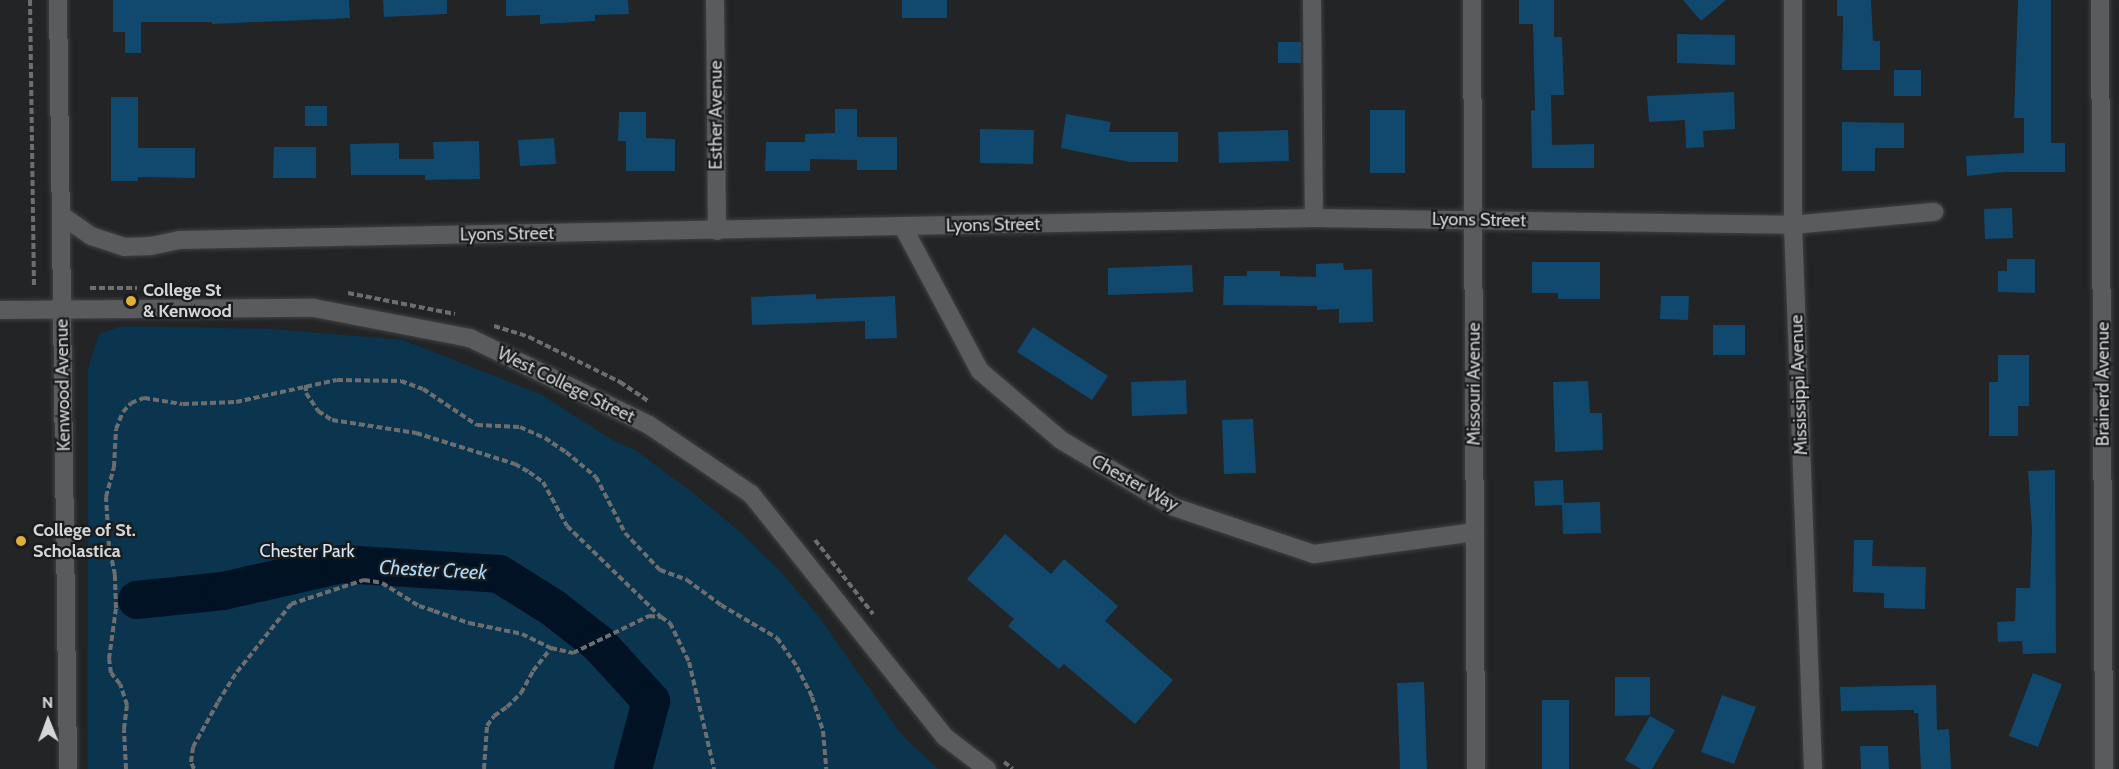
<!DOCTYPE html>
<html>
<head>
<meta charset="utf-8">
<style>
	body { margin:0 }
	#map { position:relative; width:2119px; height:769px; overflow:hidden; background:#222426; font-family:Cabin,sans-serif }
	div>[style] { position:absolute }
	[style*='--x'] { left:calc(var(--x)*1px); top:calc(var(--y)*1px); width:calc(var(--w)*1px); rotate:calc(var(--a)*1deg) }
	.green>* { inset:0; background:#0b344e }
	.river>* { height:38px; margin:-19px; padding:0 19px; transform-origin:19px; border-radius:19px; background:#001224 }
	.building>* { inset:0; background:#10496d }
	.path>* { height:4px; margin-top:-2px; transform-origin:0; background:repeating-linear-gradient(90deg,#6c6e70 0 6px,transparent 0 9px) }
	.roads { filter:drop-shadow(0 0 2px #404143) drop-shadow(0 0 2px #404143) }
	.minor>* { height:18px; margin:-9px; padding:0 9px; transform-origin:9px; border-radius:9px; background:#595b5d }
	.dots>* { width:16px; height:16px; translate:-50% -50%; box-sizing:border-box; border:3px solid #191b1c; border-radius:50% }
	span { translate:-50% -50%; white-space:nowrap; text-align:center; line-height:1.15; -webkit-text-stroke:4.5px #191b1c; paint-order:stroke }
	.street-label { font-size:18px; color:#d5d6d7 }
	.poi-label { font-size:18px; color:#d5d6d7; font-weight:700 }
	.left { translate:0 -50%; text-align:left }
	.park-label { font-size:18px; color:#d8e7f3 }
	.water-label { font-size:20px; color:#aad7fa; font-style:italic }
	.north { position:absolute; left:18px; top:691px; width:60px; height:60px; -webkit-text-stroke:4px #191b1c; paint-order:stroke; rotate:359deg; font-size:16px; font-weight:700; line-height:24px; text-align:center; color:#d5d6d7 }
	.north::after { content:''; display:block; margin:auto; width:21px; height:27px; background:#d5d6d7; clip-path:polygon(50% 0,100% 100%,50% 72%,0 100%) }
</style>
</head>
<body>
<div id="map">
	<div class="green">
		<div style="clip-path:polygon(122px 326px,273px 329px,403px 340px,540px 394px,614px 441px,635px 450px,692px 492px,740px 532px,779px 570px,817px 614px,901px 734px,938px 769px,88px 769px,88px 369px,99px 334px)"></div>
	</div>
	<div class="river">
		<div style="--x:137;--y:600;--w:86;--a:-6"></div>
		<div style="--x:223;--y:591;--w:122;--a:-12.8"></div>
		<div style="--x:342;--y:564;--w:157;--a:3.6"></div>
		<div style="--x:499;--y:574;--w:62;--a:31.9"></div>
		<div style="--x:552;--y:607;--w:58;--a:38"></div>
		<div style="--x:598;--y:643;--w:79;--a:47.6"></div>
		<div style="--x:651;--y:701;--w:70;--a:104.8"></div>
	</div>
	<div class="building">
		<div style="clip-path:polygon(113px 0,349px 0,350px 18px,212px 24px,212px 22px,141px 22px,141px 53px,125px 53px,125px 32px,113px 32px)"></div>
		<div style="clip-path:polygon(383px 0,447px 0,447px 14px,384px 17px)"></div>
		<div style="clip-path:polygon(506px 0,628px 0,629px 14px,595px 15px,595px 21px,540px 24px,540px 15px,506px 16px)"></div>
		<div style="clip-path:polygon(902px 0,947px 0,947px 18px,902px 18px)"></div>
		<div style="clip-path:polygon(1519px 0,1554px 0,1554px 37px,1562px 37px,1564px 95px,1551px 95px,1552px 145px,1594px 144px,1594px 168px,1532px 168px,1531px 111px,1535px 110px,1533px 24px,1519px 24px)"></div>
		<div style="clip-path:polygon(1683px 0,1726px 0,1701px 21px)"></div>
		<div style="clip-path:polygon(1837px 0,1871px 0,1873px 41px,1880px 41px,1880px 70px,1842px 70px,1843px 16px,1837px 16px)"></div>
		<div style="clip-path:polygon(2018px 0,2051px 0,2051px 143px,2065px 143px,2065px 172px,2005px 172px,1967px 176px,1966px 156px,2024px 153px,2024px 118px,2014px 118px)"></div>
		<div style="clip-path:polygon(1677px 34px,1735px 35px,1735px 65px,1677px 63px)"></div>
		<div style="clip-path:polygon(1278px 42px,1301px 42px,1301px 63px,1278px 63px)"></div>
		<div style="clip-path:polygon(1894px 70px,1921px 70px,1921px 96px,1894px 96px)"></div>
		<div style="clip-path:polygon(1734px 92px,1735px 129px,1703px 131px,1704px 147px,1686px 148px,1685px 120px,1649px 122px,1647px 96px)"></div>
		<div style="clip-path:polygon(111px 97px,138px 97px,138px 148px,195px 148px,195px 178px,138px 177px,138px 181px,111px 181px)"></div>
		<div style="clip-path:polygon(305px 106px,327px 106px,327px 126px,305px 126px)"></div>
		<div style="clip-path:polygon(835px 109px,857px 109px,857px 137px,897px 137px,897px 170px,857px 170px,857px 160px,810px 159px,810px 171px,765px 171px,766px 142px,805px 142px,805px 134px,835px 133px)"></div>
		<div style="clip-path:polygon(1370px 110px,1405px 110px,1405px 173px,1370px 173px)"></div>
		<div style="clip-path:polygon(619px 112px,646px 112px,646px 138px,675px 139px,675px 171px,626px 171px,626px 141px,618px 141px)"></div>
		<div style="clip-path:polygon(1066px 114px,1111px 122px,1109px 132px,1178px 132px,1178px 162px,1130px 162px,1061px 148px)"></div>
		<div style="clip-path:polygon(1842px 122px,1904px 123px,1904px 148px,1875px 148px,1875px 171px,1842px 171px)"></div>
		<div style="clip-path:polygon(980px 129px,1034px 130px,1033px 164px,980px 163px)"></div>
		<div style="clip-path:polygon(1288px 130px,1289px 161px,1219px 163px,1218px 132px)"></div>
		<div style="clip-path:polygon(554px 138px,556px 164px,520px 166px,518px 140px)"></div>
		<div style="clip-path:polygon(479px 141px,480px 179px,425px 180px,425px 175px,351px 175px,350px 144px,399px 143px,399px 159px,434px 159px,433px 142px)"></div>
		<div style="clip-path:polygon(274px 147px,316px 147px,316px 178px,273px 178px)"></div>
		<div style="clip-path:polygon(2012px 208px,2013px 238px,1985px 239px,1984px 209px)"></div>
		<div style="clip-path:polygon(2007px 259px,2035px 259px,2035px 293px,1998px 292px,1998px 271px,2007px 271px)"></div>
		<div style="clip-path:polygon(1532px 262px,1600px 262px,1600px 299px,1558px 299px,1558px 293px,1532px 293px)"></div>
		<div style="clip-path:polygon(1343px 263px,1344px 270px,1372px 269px,1373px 322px,1339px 323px,1339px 309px,1317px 310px,1317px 306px,1223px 305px,1224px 276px,1247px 276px,1247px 271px,1280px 271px,1280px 276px,1316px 277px,1316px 264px)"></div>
		<div style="clip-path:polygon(1192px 265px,1193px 292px,1108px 295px,1108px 268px)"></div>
		<div style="clip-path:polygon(816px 294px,816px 299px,895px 296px,897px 338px,865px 339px,865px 321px,752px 325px,751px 297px)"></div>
		<div style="clip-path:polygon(1661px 296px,1689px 296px,1688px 320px,1660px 319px)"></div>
		<div style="clip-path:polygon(1713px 325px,1745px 325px,1745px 355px,1713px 355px)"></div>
		<div style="clip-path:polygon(1033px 327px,1108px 376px,1092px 400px,1017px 352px)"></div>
		<div style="clip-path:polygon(1998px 355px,2029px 355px,2029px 406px,2018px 406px,2018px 436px,1989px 436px,1989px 382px,1998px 382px)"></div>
		<div style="clip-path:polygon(1186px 380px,1187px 414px,1132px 416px,1131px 382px)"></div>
		<div style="clip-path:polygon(1588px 381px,1590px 413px,1602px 413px,1603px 450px,1555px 452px,1553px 382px)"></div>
		<div style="clip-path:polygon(1253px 419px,1256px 473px,1224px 474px,1222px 420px)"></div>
		<div style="clip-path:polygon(2055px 470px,2056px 653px,2023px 654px,2022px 641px,1998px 642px,1997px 622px,2015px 621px,2016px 588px,2030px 588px,2032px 530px,2028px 471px)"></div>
		<div style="clip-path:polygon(1563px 480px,1564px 503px,1600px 502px,1601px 533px,1563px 534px,1562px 505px,1535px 506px,1534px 481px)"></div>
		<div style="clip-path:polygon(1005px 534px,1051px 574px,1064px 559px,1118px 606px,1105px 621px,1173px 680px,1135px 724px,1064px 664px,1059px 669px,1008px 626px,1014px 619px,967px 579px)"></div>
		<div style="clip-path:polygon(1854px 540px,1873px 540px,1872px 566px,1926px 567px,1925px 609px,1884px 608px,1884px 593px,1853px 592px)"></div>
		<div style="clip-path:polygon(2033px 673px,2062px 684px,2038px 747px,2009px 736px)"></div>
		<div style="clip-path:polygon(1615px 677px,1650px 677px,1650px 715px,1615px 716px)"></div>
		<div style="clip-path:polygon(1424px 682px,1427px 769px,1400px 769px,1397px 683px)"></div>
		<div style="clip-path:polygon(1936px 685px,1937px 730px,1949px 729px,1951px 769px,1921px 769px,1918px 713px,1914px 713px,1914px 710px,1841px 711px,1840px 687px)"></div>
		<div style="clip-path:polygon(1722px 695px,1756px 707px,1734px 764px,1701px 752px)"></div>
		<div style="clip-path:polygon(1542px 700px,1569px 700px,1569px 769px,1542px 769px)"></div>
		<div style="clip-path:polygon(1650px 716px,1675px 730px,1652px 769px,1641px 769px,1625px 760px)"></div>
		<div style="clip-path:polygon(1860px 746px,1888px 746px,1889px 769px,1861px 769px)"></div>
	</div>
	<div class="path">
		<div style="--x:30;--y:0;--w:288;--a:89.2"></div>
		<div style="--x:90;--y:288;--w:47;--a:0"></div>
		<div style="--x:348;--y:293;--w:109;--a:11.1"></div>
		<div style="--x:494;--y:326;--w:37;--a:17"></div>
		<div style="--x:529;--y:337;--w:102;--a:26.3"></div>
		<div style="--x:620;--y:382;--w:34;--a:34"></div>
		<div style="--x:306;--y:385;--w:8;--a:90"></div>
		<div style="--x:306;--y:393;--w:22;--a:56"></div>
		<div style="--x:318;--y:411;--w:17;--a:33"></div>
		<div style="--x:332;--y:420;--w:85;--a:8.8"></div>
		<div style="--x:416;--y:433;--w:104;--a:17.4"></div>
		<div style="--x:515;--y:464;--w:16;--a:30"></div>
		<div style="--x:529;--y:472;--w:17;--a:36"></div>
		<div style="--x:543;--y:482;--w:50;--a:61.4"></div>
		<div style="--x:567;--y:526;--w:131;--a:44.1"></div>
		<div style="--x:815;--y:540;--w:94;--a:51.9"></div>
		<div style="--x:1004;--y:762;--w:11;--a:38"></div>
		<div style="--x:126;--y:769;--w:40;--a:-92.9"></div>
		<div style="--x:124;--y:729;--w:24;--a:-83"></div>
		<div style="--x:127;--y:705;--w:22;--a:-108"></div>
		<div style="--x:120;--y:684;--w:14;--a:-129"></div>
		<div style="--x:111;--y:673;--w:14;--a:-98"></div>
		<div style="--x:109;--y:659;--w:51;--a:-82.2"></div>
		<div style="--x:116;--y:608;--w:33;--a:-92"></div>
		<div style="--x:115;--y:575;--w:29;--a:-102"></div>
		<div style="--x:109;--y:547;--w:50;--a:-93.4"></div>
		<div style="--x:106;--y:497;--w:31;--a:-75"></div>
		<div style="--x:114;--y:467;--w:38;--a:-87"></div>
		<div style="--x:116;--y:429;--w:18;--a:-68"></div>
		<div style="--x:123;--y:412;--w:12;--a:-48"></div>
		<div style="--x:131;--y:403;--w:14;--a:-21"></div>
		<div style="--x:144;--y:398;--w:39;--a:9"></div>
		<div style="--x:183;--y:404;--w:53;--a:-2.2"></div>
		<div style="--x:236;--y:402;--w:103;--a:-12.3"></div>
		<div style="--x:337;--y:380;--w:64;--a:0.9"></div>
		<div style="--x:401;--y:381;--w:23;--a:20"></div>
		<div style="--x:423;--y:389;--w:65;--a:33.7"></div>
		<div style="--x:477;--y:425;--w:43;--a:2.7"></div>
		<div style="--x:520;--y:427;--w:27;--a:24"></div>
		<div style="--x:545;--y:438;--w:25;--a:34"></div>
		<div style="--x:566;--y:452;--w:39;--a:40"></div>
		<div style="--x:596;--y:477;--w:63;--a:62.6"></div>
		<div style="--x:625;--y:533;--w:51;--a:46.6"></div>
		<div style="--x:660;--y:570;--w:29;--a:20"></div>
		<div style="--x:687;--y:580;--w:42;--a:36.3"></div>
		<div style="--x:721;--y:605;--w:65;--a:30.5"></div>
		<div style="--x:777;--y:638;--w:35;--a:55"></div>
		<div style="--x:797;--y:667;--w:34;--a:63"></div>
		<div style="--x:812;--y:697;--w:36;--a:72"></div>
		<div style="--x:823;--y:731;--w:38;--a:85"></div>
		<div style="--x:194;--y:769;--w:8;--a:-113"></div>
		<div style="--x:191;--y:762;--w:15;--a:-82"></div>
		<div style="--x:193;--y:747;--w:51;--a:-60.9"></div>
		<div style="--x:218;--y:702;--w:36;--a:-58"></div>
		<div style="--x:237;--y:672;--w:87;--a:-51.5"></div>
		<div style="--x:291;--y:604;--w:77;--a:-18.2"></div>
		<div style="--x:364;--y:580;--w:18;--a:9"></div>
		<div style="--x:382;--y:583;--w:44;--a:31.9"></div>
		<div style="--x:419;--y:606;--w:16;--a:18"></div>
		<div style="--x:434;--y:611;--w:37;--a:19"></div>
		<div style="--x:469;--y:623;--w:54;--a:11.7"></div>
		<div style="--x:522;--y:634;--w:32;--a:26"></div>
		<div style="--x:551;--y:648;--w:23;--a:13"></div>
		<div style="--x:573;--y:653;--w:85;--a:-26"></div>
		<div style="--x:649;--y:616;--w:12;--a:5"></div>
		<div style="--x:661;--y:617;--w:11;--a:34"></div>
		<div style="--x:670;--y:623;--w:43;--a:64"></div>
		<div style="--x:689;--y:662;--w:110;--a:76.8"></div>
		<div style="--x:484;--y:769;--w:43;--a:-86"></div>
		<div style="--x:487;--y:726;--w:12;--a:-55"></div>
		<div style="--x:494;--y:716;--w:16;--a:-35"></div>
		<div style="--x:507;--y:707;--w:20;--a:-45"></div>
		<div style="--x:521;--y:693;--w:25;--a:-61"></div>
		<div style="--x:533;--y:671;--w:29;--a:-52"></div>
	</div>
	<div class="roads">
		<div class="minor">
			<div style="--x:58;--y:0;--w:769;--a:89.25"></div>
			<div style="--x:715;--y:0;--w:231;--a:89.5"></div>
			<div style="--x:1312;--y:0;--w:218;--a:89.5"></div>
			<div style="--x:1472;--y:0;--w:769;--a:89.7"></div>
			<div style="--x:1793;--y:0;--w:225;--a:90"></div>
			<div style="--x:1793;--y:225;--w:544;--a:87.89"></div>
			<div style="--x:2100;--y:0;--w:769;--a:89.7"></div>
			<div style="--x:61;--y:215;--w:37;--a:35"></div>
			<div style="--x:91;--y:236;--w:35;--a:18"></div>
			<div style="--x:124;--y:247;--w:27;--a:-2"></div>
			<div style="--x:151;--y:246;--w:29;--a:-12"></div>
			<div style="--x:179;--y:240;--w:1135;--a:-1.11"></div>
			<div style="--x:1314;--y:218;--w:479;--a:0.8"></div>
			<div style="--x:1793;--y:225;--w:142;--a:-5.3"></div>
			<div style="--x:903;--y:227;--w:163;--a:61.9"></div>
			<div style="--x:980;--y:371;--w:106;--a:40.4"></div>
			<div style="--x:1061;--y:440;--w:131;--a:30.7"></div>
			<div style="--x:1174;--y:507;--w:148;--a:18.6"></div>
			<div style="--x:1314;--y:554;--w:162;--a:-7.8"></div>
			<div style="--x:0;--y:310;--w:314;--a:-0.4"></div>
			<div style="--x:314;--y:308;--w:159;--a:10.9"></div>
			<div style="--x:470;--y:338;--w:199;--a:25.9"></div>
			<div style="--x:649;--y:425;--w:123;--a:34.1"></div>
			<div style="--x:751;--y:494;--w:311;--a:51.4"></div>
			<div style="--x:945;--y:737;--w:53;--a:37.3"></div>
		</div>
	</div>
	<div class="dots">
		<div style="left:131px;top:301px;background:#e3ae35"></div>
		<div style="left:21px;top:541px;background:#e3ae35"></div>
	</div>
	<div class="street-label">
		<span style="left:716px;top:115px;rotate:-90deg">Esther Avenue</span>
		<span style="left:1479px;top:220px;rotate:1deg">Lyons Street</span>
		<span style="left:993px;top:225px;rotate:-1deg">Lyons Street</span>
		<span style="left:507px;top:234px;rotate:-1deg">Lyons Street</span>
		<span style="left:1474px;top:384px;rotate:-90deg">Missouri Avenue</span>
		<span style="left:2103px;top:384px;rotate:-90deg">Brainerd Avenue</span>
		<span style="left:63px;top:385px;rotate:-91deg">Kenwood Avenue</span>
		<span style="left:566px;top:385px;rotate:26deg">West College Street</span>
		<span style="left:1799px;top:385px;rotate:-92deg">Mississippi Avenue</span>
		<span style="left:1135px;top:483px;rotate:29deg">Chester Way</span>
	</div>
	<div class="poi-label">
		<span class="left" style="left:143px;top:301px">College St<br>&amp; Kenwood</span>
		<span class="left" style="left:33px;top:541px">College of St.<br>Scholastica</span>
	</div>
	<div class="park-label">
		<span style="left:307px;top:551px">Chester Park</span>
	</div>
	<div class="water-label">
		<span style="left:433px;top:570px;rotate:3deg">Chester Creek</span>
	</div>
	<div class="north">N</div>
</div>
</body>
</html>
